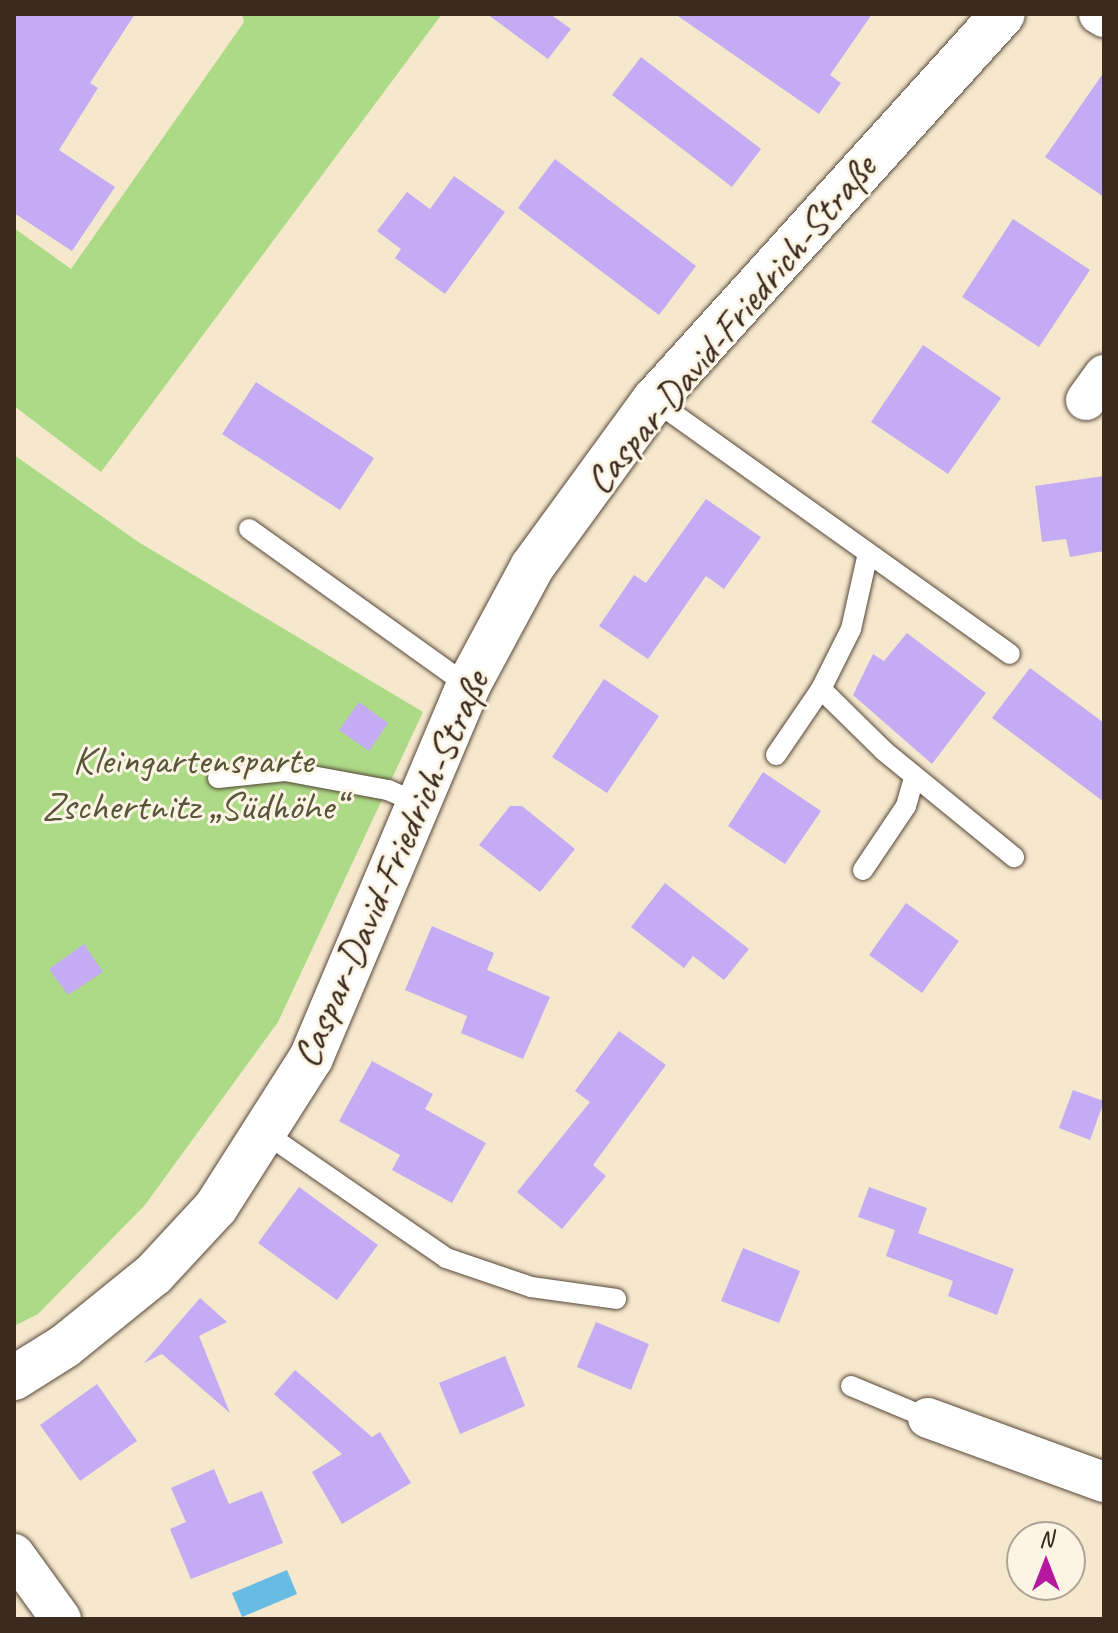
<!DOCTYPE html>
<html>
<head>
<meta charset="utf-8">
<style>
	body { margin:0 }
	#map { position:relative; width:1118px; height:1633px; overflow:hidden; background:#f5e8cd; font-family:Caveat,sans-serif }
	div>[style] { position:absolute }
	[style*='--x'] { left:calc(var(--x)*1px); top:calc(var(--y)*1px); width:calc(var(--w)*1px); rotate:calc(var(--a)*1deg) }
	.green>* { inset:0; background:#adda86 }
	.water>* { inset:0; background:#66bce3 }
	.building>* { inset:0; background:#c4acf4 }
	.roads { filter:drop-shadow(0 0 2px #574638) drop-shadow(0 0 2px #574638) }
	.service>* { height:20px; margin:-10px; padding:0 10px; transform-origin:10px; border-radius:10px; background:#fff }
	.minor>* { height:40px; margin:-20px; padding:0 20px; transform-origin:20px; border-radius:20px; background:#fff }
	.tertiary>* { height:44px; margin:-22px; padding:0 22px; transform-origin:22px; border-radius:22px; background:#fff }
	span { translate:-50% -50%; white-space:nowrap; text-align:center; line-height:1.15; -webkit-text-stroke:6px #fcf5e5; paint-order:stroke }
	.street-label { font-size:40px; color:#3b2a1e }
	.park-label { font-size:40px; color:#585638 }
	.frame { position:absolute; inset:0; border:16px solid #3b2a1e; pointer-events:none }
	.north { position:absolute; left:1006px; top:1521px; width:80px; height:80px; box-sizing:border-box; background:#fcf5e5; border:2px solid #afa495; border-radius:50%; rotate:0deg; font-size:22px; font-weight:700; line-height:32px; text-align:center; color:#3b2a1e }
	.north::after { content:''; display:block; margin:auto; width:28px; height:36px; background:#b5179e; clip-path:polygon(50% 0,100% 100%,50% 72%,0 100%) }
</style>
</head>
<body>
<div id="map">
	<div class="green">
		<div style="clip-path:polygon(242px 14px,442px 14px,101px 472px,14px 406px,14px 228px,71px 269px,244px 22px)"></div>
		<div style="clip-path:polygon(14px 455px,140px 543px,423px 712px,278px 1022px,145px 1205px,38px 1314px,14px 1326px)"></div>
	</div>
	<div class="water">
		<div style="clip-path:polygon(287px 1570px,297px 1594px,242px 1617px,232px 1593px)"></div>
	</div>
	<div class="building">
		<div style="clip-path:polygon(14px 14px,135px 14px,90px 83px,98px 88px,59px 150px,115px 187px,72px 251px,14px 213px)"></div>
		<div style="clip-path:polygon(487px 14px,550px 14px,571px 29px,548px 59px)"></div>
		<div style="clip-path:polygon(675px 14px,872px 14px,830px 75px,841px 83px,819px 114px)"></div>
		<div style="clip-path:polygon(641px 57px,761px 149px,732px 187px,612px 95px)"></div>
		<div style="clip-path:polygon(1104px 72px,1104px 197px,1045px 157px)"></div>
		<div style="clip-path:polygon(555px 159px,696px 266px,659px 315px,518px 208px)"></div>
		<div style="clip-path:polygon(454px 176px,505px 212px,445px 294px,395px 258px,401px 249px,377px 231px,407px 192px,430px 209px)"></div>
		<div style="clip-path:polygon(1013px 219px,1090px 270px,1039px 347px,962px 297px)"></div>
		<div style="clip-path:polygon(923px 345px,1001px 398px,948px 474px,871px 422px)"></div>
		<div style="clip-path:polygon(256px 382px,374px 458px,340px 510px,222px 434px)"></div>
		<div style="clip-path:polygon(1104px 476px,1104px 551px,1070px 557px,1066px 539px,1042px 542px,1035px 486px)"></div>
		<div style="clip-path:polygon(706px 499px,761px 537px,724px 589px,706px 576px,648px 659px,599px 626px,634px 575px,646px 583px)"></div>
		<div style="clip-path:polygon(907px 633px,986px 693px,932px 764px,853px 695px,873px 654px,884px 661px)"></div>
		<div style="clip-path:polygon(1030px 668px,1104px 723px,1104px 802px,992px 718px)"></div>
		<div style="clip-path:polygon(604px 679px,659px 716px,607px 793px,552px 757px)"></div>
		<div style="clip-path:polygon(359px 702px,388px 723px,369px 751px,339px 730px)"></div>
		<div style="clip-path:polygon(763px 772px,821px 811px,785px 864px,728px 826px)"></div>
		<div style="clip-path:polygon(510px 806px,522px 806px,575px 849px,540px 892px,479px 845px)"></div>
		<div style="clip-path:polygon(665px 883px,749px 949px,724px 980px,693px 956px,684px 968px,631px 927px)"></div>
		<div style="clip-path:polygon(906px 903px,959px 941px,922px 993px,869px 955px)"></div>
		<div style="clip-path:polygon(432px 926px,494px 953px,487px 970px,550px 997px,523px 1059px,461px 1033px,467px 1016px,405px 990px)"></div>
		<div style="clip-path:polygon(84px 944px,103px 972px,68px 995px,49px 969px)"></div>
		<div style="clip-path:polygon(619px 1031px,666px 1065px,593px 1165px,606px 1176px,562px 1229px,517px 1192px,590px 1102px,575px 1091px)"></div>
		<div style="clip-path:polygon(372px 1061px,433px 1094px,425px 1109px,486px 1143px,452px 1203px,392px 1170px,400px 1155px,339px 1121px)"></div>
		<div style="clip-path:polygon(1073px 1090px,1104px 1101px,1090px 1140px,1059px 1128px)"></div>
		<div style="clip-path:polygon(299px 1187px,378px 1245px,337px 1300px,258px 1243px)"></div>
		<div style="clip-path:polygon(869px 1187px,927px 1208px,918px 1233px,1014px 1269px,997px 1315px,948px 1296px,953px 1281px,886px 1256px,895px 1230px,858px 1217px)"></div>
		<div style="clip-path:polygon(743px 1248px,800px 1271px,779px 1323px,721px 1301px)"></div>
		<div style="clip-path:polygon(200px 1298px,227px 1322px,199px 1336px,230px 1413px,162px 1354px,144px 1363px)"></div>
		<div style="clip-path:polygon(596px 1322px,649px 1344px,631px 1390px,577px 1367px)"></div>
		<div style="clip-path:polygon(505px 1356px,525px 1406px,460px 1434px,439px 1383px)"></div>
		<div style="clip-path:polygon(295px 1370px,372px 1437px,380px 1432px,411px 1483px,342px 1524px,312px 1472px,342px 1454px,274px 1394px)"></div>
		<div style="clip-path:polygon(97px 1384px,137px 1441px,80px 1481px,40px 1425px)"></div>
		<div style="clip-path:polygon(214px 1469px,229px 1504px,262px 1491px,283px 1543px,191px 1579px,170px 1529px,186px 1522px,171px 1488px)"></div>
	</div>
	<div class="roads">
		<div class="service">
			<div style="--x:654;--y:400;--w:437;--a:35.5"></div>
			<div style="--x:249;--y:529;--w:269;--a:35.6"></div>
			<div style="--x:868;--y:553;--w:78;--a:102.6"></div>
			<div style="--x:851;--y:629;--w:67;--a:116.6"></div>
			<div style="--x:821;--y:689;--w:88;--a:44.5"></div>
			<div style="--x:884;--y:751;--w:168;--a:39.2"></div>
			<div style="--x:776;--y:755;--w:80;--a:-55.7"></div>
			<div style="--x:218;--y:778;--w:67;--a:-6"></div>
			<div style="--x:285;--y:771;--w:105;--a:10.5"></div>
			<div style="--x:388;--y:790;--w:35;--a:24"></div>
			<div style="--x:863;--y:870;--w:77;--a:-56.1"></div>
			<div style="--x:906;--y:806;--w:29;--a:-74"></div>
			<div style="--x:265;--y:1133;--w:220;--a:34.6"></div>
			<div style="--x:446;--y:1258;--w:90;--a:18.8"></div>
			<div style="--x:531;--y:1287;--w:86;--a:8"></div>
			<div style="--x:851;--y:1386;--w:83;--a:22.6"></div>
		</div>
		<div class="minor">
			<div style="--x:1099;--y:14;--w:6;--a:31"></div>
			<div style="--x:1086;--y:400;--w:31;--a:-54"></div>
			<div style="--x:928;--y:1418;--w:187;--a:20"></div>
			<div style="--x:14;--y:1554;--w:80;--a:54.1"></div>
		</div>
		<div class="tertiary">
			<div style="--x:14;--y:1378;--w:60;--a:-32.1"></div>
			<div style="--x:65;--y:1346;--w:114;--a:-39"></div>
			<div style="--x:154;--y:1274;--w:91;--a:-47.2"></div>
			<div style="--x:216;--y:1207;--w:177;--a:-57.5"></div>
			<div style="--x:311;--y:1058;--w:404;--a:-67.1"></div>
			<div style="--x:468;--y:686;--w:135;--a:-61.7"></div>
			<div style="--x:532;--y:567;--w:207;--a:-53.9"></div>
			<div style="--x:654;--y:400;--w:520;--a:-47.88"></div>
		</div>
	</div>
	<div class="street-label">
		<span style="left:730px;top:324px;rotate:-50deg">Caspar-David-Friedrich-Straße</span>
		<span style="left:390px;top:869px;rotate:-66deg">Caspar-David-Friedrich-Straße</span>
	</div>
	<div class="park-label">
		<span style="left:193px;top:783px">Kleingartensparte<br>Zschertnitz „Südhöhe“</span>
	</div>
	<div class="frame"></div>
	<div class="north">N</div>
</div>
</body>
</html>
